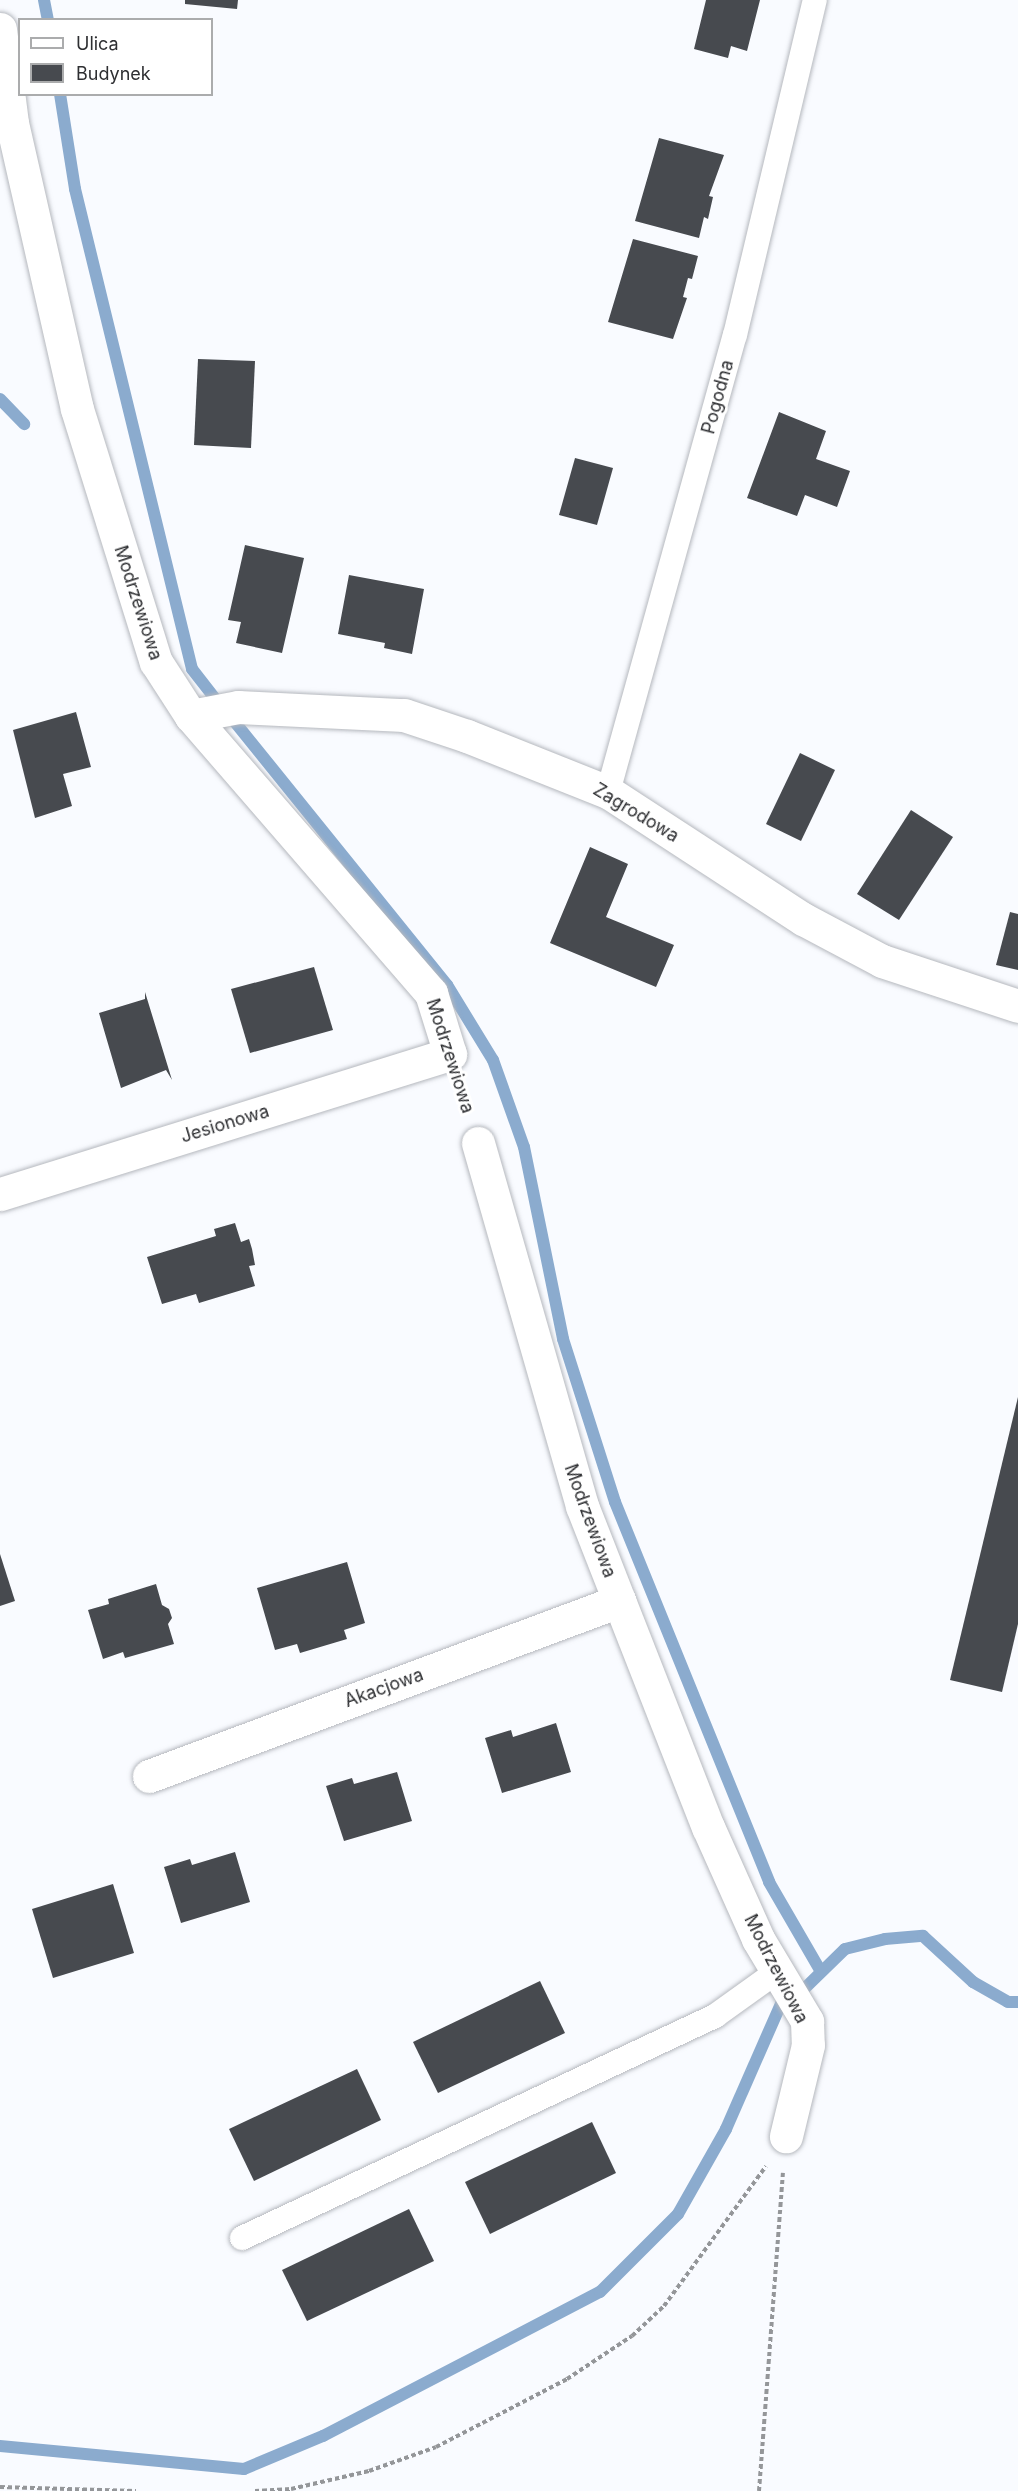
<!DOCTYPE html>
<html>
<head>
<meta charset="utf-8">
<style>
	body { margin:0 }
	#map { position:relative; width:1018px; height:2491px; overflow:hidden; background:#f9fbff; font-family:Inter,sans-serif }
	div>[style] { position:absolute }
	[style*='--x'] { left:calc(var(--x)*1px); top:calc(var(--y)*1px); width:calc(var(--w)*1px); rotate:calc(var(--a)*1deg) }
	.stream>* { height:12px; margin:-6px; padding:0 6px; transform-origin:6px; border-radius:6px; background:#8babce }
	.building>* { inset:0; background:#474a4f }
	.path>* { height:4px; margin-top:-2px; transform-origin:0; background:repeating-linear-gradient(90deg,#949699 0 4.5px,transparent 0 7.5px) }
	.roads { filter:drop-shadow(0 0 2px #b5b8be) drop-shadow(0 0 2px #b5b8be) }
	.lane>* { height:24px; margin:-12px; padding:0 12px; transform-origin:12px; border-radius:12px; background:#fff }
	.street>* { height:33px; margin:-16.5px; padding:0 16.5px; transform-origin:16.5px; border-radius:16.5px; background:#fff }
	span { translate:-50% -50%; white-space:nowrap; text-align:center; line-height:1.15; -webkit-text-stroke:6px #fff; paint-order:stroke }
	.street-label { font-size:18px; color:#2e2f32 }
	.legend { position:absolute; left:18px; top:18px; width:195px; height:78px; box-sizing:border-box; background:#fff; border:2px solid #abacad; margin:0; padding:8px 10px; list-style:none; font-size:18px; color:#2e2f32 }
	.legend li { display:flex; align-items:center; gap:12px; height:30px }
	.legend b { width:30px; border:2px solid #abacad }
</style>
</head>
<body>
<div id="map">
	<div class="stream">
		<div style="--x:44;--y:0;--w:20;--a:79"></div>
		<div style="--x:60;--y:94;--w:96;--a:81"></div>
		<div style="--x:75;--y:189;--w:494;--a:76.3"></div>
		<div style="--x:192;--y:669;--w:36;--a:52"></div>
		<div style="--x:0;--y:399;--w:35;--a:46"></div>
		<div style="--x:230;--y:716;--w:346;--a:51.1"></div>
		<div style="--x:447;--y:985;--w:88;--a:58.5"></div>
		<div style="--x:493;--y:1060;--w:92;--a:70.4"></div>
		<div style="--x:524;--y:1147;--w:196;--a:78.5"></div>
		<div style="--x:563;--y:1339;--w:171;--a:72.3"></div>
		<div style="--x:615;--y:1502;--w:410;--a:67.9"></div>
		<div style="--x:769;--y:1882;--w:102;--a:59.9"></div>
		<div style="--x:805;--y:1988;--w:56;--a:-44.3"></div>
		<div style="--x:845;--y:1949;--w:41;--a:-14"></div>
		<div style="--x:885;--y:1939;--w:38;--a:-5"></div>
		<div style="--x:923;--y:1936;--w:68;--a:42.6"></div>
		<div style="--x:973;--y:1982;--w:40;--a:29.7"></div>
		<div style="--x:1008;--y:2002;--w:10;--a:0"></div>
		<div style="--x:0;--y:2446;--w:245;--a:5.4"></div>
		<div style="--x:244;--y:2469;--w:86;--a:-22.7"></div>
		<div style="--x:323;--y:2436;--w:312;--a:-27.5"></div>
		<div style="--x:600;--y:2292;--w:110;--a:-45"></div>
		<div style="--x:678;--y:2214;--w:98;--a:-60.5"></div>
		<div style="--x:726;--y:2129;--w:137;--a:-66.3"></div>
	</div>
	<div class="building">
		<div style="clip-path:polygon(185px 0,238px 0,237px 9px,185px 4px)"></div>
		<div style="clip-path:polygon(706px 0,760px 0,747px 51px,731px 46px,728px 58px,694px 49px)"></div>
		<div style="clip-path:polygon(659px 138px,724px 155px,709px 196px,713px 197px,708px 219px,704px 217px,699px 238px,635px 221px)"></div>
		<div style="clip-path:polygon(633px 239px,698px 256px,692px 279px,688px 278px,683px 297px,687px 298px,673px 339px,608px 322px)"></div>
		<div style="clip-path:polygon(198px 359px,255px 361px,251px 448px,194px 445px)"></div>
		<div style="clip-path:polygon(779px 412px,826px 431px,816px 459px,850px 471px,837px 507px,805px 495px,797px 516px,747px 498px)"></div>
		<div style="clip-path:polygon(575px 458px,613px 468px,597px 525px,559px 515px)"></div>
		<div style="clip-path:polygon(245px 545px,304px 558px,282px 653px,236px 643px,241px 622px,228px 620px)"></div>
		<div style="clip-path:polygon(349px 575px,424px 589px,412px 654px,384px 648px,385px 643px,338px 634px)"></div>
		<div style="clip-path:polygon(76px 712px,91px 767px,63px 774px,72px 806px,35px 818px,13px 730px)"></div>
		<div style="clip-path:polygon(800px 753px,835px 770px,801px 841px,766px 824px)"></div>
		<div style="clip-path:polygon(911px 810px,953px 837px,899px 920px,857px 894px)"></div>
		<div style="clip-path:polygon(590px 847px,628px 864px,606px 917px,674px 945px,656px 987px,550px 943px)"></div>
		<div style="clip-path:polygon(1010px 912px,1018px 914px,1018px 970px,996px 965px)"></div>
		<div style="clip-path:polygon(314px 967px,333px 1030px,250px 1053px,231px 989px)"></div>
		<div style="clip-path:polygon(145px 992px,172px 1080px,166px 1070px,121px 1088px,99px 1013px,145px 999px)"></div>
		<div style="clip-path:polygon(235px 1223px,241px 1242px,249px 1239px,252px 1249px,255px 1265px,249px 1266px,255px 1286px,199px 1303px,196px 1294px,162px 1304px,147px 1257px,216px 1236px,214px 1229px)"></div>
		<div style="clip-path:polygon(1018px 1397px,1018px 1624px,1002px 1692px,950px 1680px)"></div>
		<div style="clip-path:polygon(0 1554px,15px 1601px,0 1606px)"></div>
		<div style="clip-path:polygon(347px 1562px,365px 1623px,344px 1630px,347px 1639px,300px 1653px,297px 1644px,275px 1650px,257px 1588px)"></div>
		<div style="clip-path:polygon(156px 1584px,162px 1605px,169px 1609px,172px 1618px,168px 1624px,174px 1644px,125px 1658px,123px 1652px,103px 1659px,88px 1610px,109px 1604px,108px 1599px)"></div>
		<div style="clip-path:polygon(556px 1723px,571px 1772px,502px 1793px,485px 1738px,511px 1730px,513px 1737px)"></div>
		<div style="clip-path:polygon(397px 1772px,412px 1821px,344px 1841px,326px 1786px,352px 1778px,354px 1784px)"></div>
		<div style="clip-path:polygon(235px 1852px,250px 1902px,181px 1923px,164px 1867px,190px 1859px,192px 1865px)"></div>
		<div style="clip-path:polygon(113px 1884px,134px 1953px,53px 1978px,32px 1909px)"></div>
		<div style="clip-path:polygon(540px 1981px,565px 2033px,438px 2093px,413px 2042px)"></div>
		<div style="clip-path:polygon(357px 2069px,381px 2120px,254px 2181px,229px 2129px)"></div>
		<div style="clip-path:polygon(592px 2122px,616px 2173px,490px 2234px,465px 2182px)"></div>
		<div style="clip-path:polygon(409px 2209px,434px 2261px,307px 2321px,282px 2270px)"></div>
	</div>
	<div class="path">
		<div style="--x:461;--y:1089;--w:20;--a:72"></div>
		<div style="--x:0;--y:2487;--w:136;--a:1.7"></div>
		<div style="--x:255;--y:2491;--w:36;--a:-3"></div>
		<div style="--x:291;--y:2489;--w:80;--a:-13"></div>
		<div style="--x:369;--y:2471;--w:71;--a:-19.7"></div>
		<div style="--x:436;--y:2447;--w:148;--a:-27.4"></div>
		<div style="--x:567;--y:2379;--w:78;--a:-33.5"></div>
		<div style="--x:632;--y:2336;--w:44;--a:-43.2"></div>
		<div style="--x:664;--y:2306;--w:173;--a:-53.9"></div>
		<div style="--x:759;--y:2491;--w:319;--a:-85.7"></div>
	</div>
	<div class="roads">
		<div class="lane">
			<div style="--x:608;--y:792;--w:474;--a:-74.5"></div>
			<div style="--x:735;--y:335;--w:344;--a:-76.6"></div>
			<div style="--x:242;--y:2238;--w:523;--a:-25.14"></div>
			<div style="--x:715;--y:2016;--w:79;--a:-35.7"></div>
		</div>
		<div class="street">
			<div style="--x:0;--y:29;--w:95;--a:82.7"></div>
			<div style="--x:12;--y:123;--w:293;--a:77.2"></div>
			<div style="--x:77;--y:409;--w:265;--a:72.7"></div>
			<div style="--x:156;--y:662;--w:64;--a:57.1"></div>
			<div style="--x:191;--y:716;--w:367;--a:49.1"></div>
			<div style="--x:431;--y:993;--w:64;--a:72.7"></div>
			<div style="--x:450;--y:1054;--w:471;--a:162.7"></div>
			<div style="--x:191;--y:716;--w:48;--a:-10.8"></div>
			<div style="--x:238;--y:707;--w:166;--a:2.8"></div>
			<div style="--x:404;--y:715;--w:66;--a:18.4"></div>
			<div style="--x:467;--y:736;--w:152;--a:21.7"></div>
			<div style="--x:608;--y:792;--w:233;--a:33.1"></div>
			<div style="--x:803;--y:919;--w:89;--a:28"></div>
			<div style="--x:882;--y:961;--w:143;--a:18.3"></div>
			<div style="--x:478;--y:1143;--w:378;--a:74"></div>
			<div style="--x:582;--y:1506;--w:345;--a:68.6"></div>
			<div style="--x:708;--y:1827;--w:123;--a:65.9"></div>
			<div style="--x:758;--y:1939;--w:96;--a:59.1"></div>
			<div style="--x:807;--y:2021;--w:24;--a:88"></div>
			<div style="--x:808;--y:2045;--w:94;--a:103.6"></div>
			<div style="--x:149;--y:1776;--w:502;--a:-20.42"></div>
		</div>
	</div>
	<div class="street-label">
		<span style="left:718px;top:397px;rotate:-75deg">Pogodna</span>
		<span style="left:138px;top:603px;rotate:72deg">Modrzewiowa</span>
		<span style="left:636px;top:813px;rotate:31deg">Zagrodowa</span>
		<span style="left:450px;top:1056px;rotate:72deg">Modrzewiowa</span>
		<span style="left:225px;top:1124px;rotate:-17deg">Jesionowa</span>
		<span style="left:590px;top:1521px;rotate:70deg">Modrzewiowa</span>
		<span style="left:384px;top:1688px;rotate:-20deg">Akacjowa</span>
		<span style="left:776px;top:1969px;rotate:63deg">Modrzewiowa</span>
	</div>
	<ul class="legend">
	<li><b style="height:8px;background:#fff"></b>Ulica</li>
	<li><b style="height:16px;background:#474a4f"></b>Budynek</li>
	</ul>
</div>
</body>
</html>
